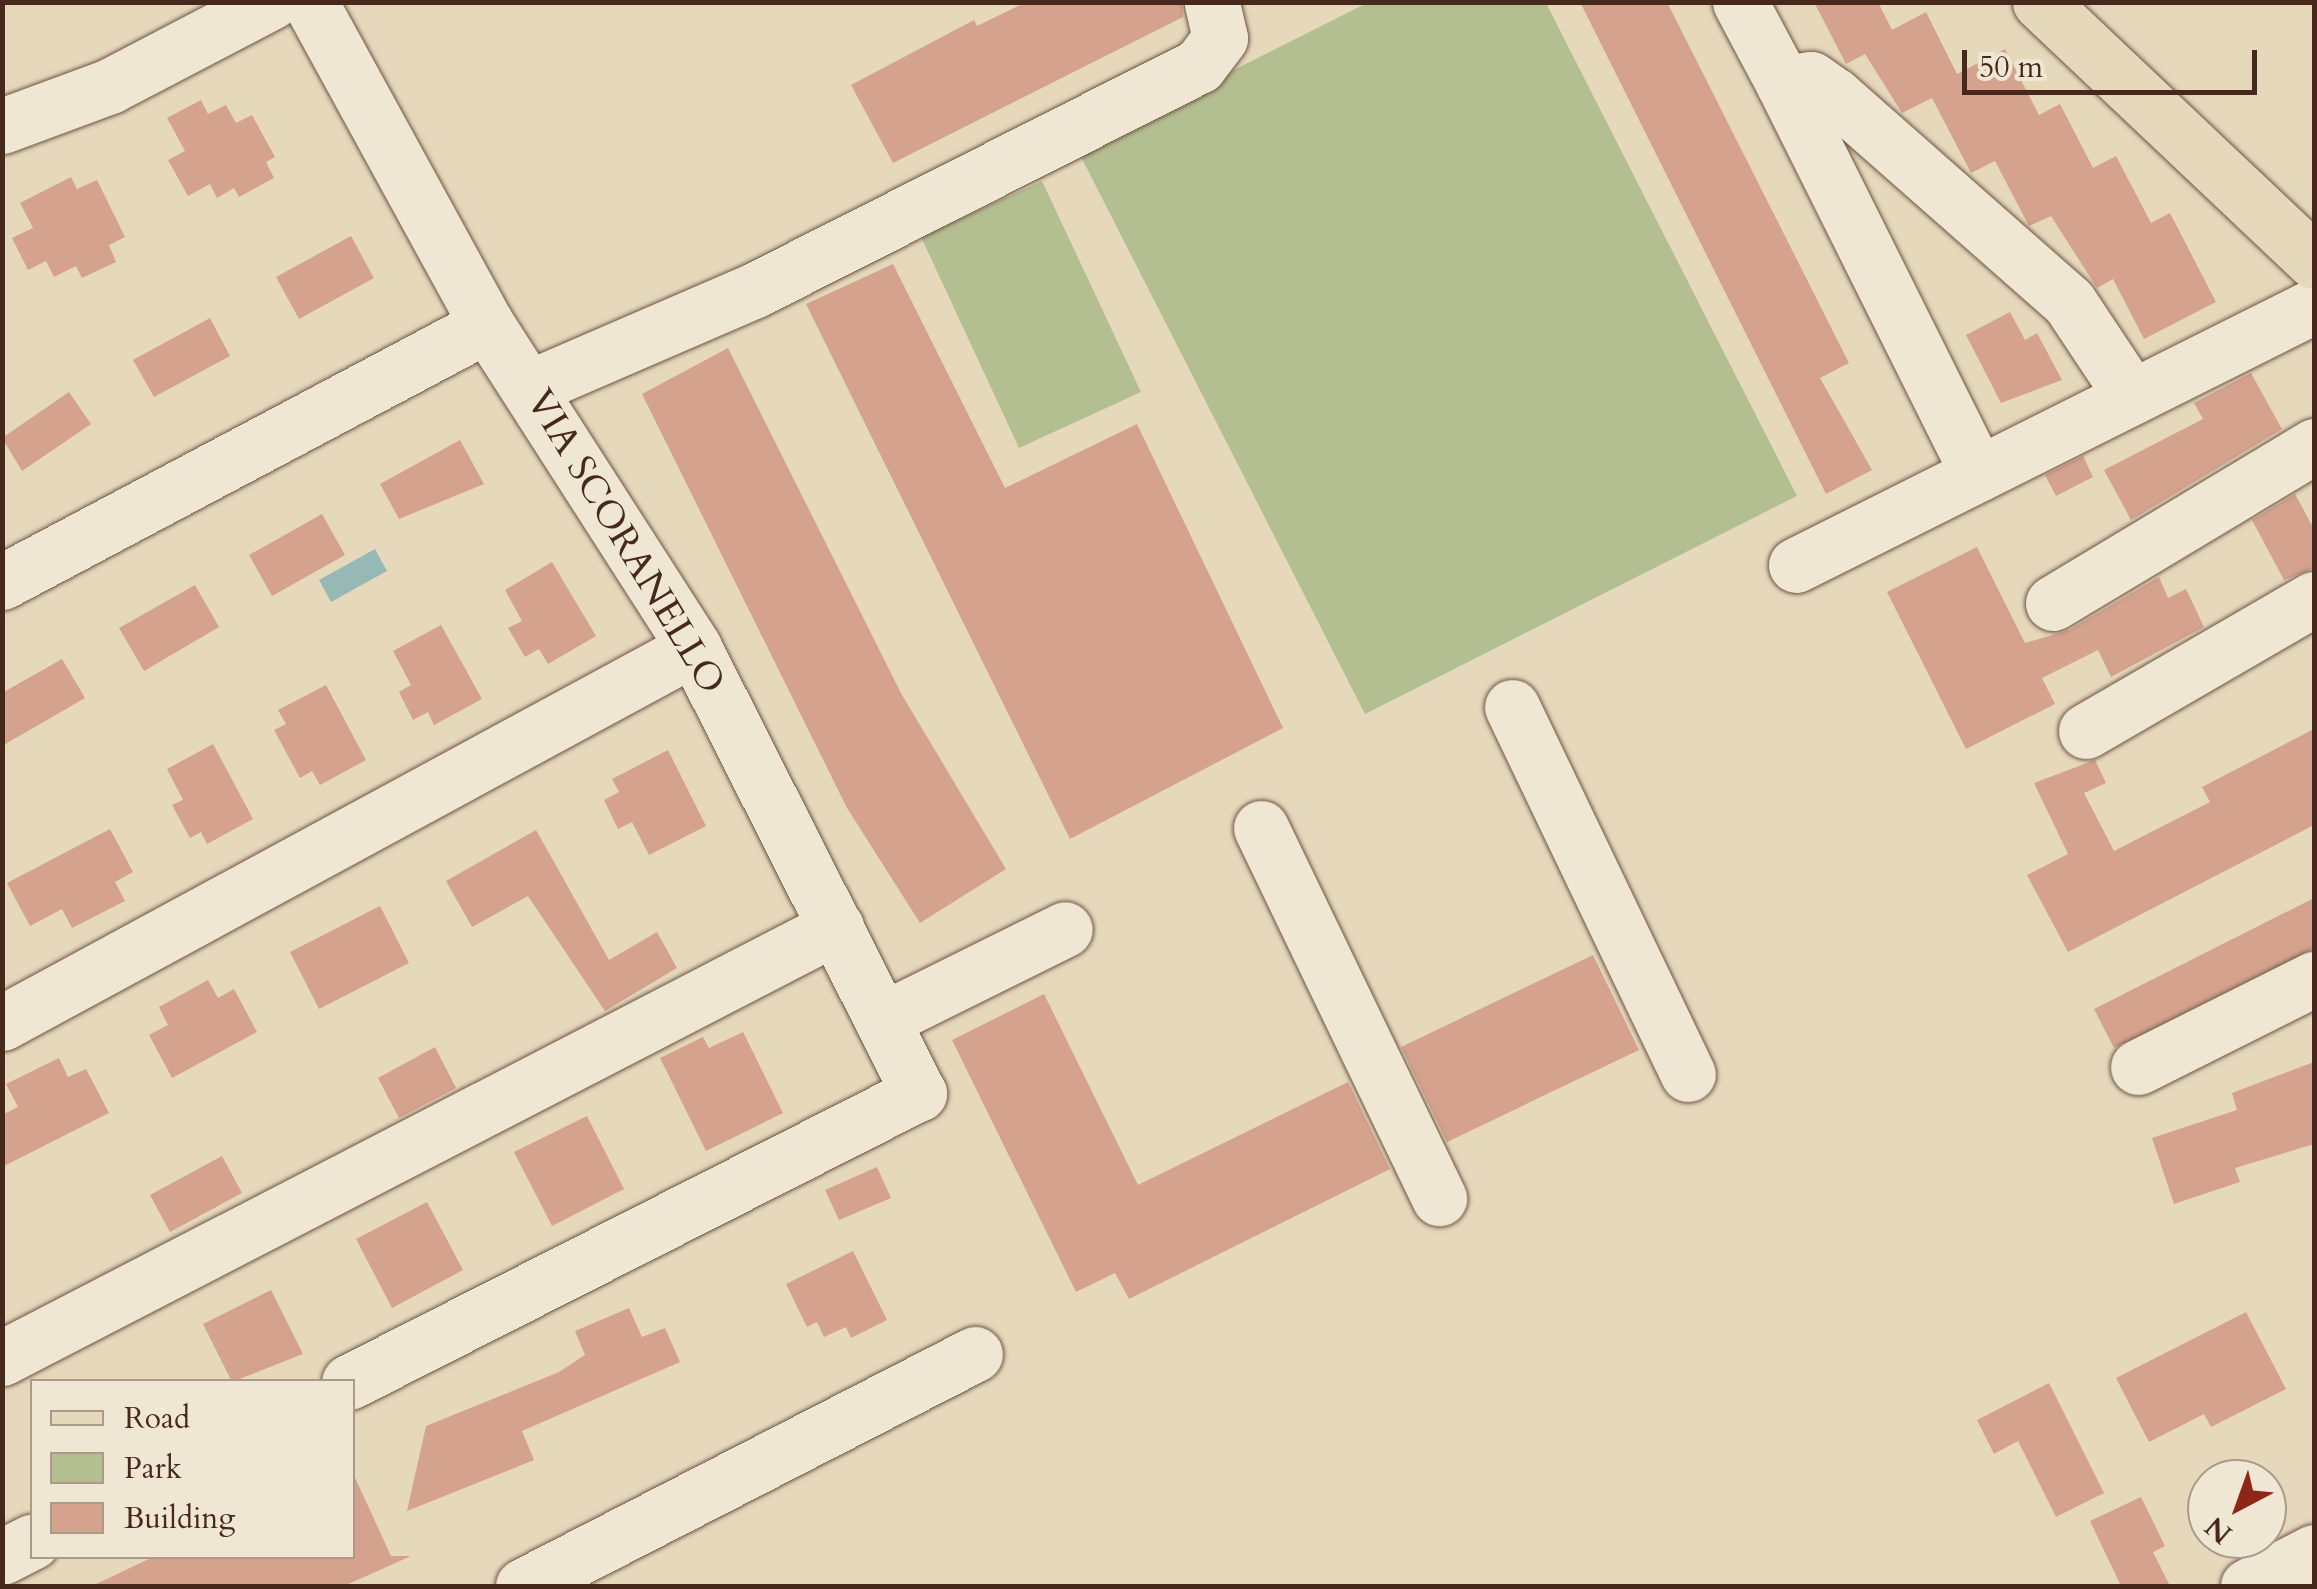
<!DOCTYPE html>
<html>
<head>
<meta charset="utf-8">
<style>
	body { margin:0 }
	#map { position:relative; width:2317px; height:1589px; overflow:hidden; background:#e6d9bb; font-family:Cardo,serif }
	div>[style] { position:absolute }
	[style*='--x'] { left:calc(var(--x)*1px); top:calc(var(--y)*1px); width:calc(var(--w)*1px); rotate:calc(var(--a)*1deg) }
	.green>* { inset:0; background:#b4bf91 }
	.water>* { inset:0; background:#97b9b5 }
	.building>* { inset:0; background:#d4a28d }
	.roads { filter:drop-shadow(0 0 2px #6e5444) drop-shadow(0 0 2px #6e5444) }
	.minor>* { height:55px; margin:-27.5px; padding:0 27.5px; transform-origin:27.5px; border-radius:27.5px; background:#efe6d3 }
	.major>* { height:55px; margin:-27.5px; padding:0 27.5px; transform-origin:27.5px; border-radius:27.5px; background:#e6d9bb }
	span { translate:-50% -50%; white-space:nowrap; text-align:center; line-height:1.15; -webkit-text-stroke:10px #efe6d3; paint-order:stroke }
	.street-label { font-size:38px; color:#46281c }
	.frame { position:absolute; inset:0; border:5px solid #46281c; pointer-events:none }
	.legend { position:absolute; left:30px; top:1379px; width:325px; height:180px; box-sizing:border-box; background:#efe6d3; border:2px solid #ab9a8a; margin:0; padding:12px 18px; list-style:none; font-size:30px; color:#46281c }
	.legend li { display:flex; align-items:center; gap:20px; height:50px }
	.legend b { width:50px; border:2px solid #ab9a8a }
	.north { position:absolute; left:2187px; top:1459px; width:100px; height:100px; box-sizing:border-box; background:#efe6d3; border:2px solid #ab9a8a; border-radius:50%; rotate:221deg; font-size:28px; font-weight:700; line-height:40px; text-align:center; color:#46281c }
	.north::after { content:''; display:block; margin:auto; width:35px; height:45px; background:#8f2418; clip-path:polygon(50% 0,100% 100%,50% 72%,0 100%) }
	.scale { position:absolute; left:1962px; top:50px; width:295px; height:45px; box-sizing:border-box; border:5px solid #46281c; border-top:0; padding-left:12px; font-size:30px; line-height:35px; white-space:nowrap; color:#46281c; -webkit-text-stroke:8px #efe6d3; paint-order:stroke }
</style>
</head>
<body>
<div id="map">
	<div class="green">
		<div style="clip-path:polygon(1367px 3px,1546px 3px,1797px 496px,1365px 714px,1077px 149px)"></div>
		<div style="clip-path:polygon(1042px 181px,1141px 392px,1019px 448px,921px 237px)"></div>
	</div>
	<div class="water">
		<div style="clip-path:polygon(375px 549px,387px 571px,331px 602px,319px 580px)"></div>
	</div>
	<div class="building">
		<div style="clip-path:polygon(1026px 2px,1182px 2px,1183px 17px,893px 163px,851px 85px,974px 20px,977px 26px)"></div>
		<div style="clip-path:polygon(1580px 2px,1667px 2px,1849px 363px,1820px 378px,1872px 470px,1826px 494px)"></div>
		<div style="clip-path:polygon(1814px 2px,1878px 2px,1892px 30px,1926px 12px,1957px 74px,2005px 49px,2039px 115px,2060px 104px,2093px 168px,2116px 156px,2151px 223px,2170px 213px,2216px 302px,2144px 339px,2113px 279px,2097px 288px,2051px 216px,2029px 226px,1995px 161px,1971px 173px,1932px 98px,1902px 113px,1865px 54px,1846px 64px)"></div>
		<div style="clip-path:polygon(201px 100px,208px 114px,226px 105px,236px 123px,252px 115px,275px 157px,266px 162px,274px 178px,239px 197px,234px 188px,217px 198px,210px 184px,188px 196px,168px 160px,185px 151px,167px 118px)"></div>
		<div style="clip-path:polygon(71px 177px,77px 189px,97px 180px,125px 237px,109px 245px,116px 262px,82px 278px,76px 266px,54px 277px,46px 261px,28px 270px,12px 238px,33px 228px,20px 203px)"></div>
		<div style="clip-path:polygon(351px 236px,374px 278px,299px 319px,276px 277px)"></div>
		<div style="clip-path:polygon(893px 264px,1005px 488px,1137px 424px,1283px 728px,1070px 839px,806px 304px)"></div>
		<div style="clip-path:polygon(2010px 312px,2025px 340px,2037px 333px,2062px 380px,2001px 403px,1966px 335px)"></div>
		<div style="clip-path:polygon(210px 318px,230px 356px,154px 397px,133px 360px)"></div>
		<div style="clip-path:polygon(728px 348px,902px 695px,1006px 869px,920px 923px,847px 808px,642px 394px)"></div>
		<div style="clip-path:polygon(2251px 373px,2282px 429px,2131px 520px,2104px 470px,2203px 419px,2194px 403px)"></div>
		<div style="clip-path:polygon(69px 392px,91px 424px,22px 471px,2px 438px)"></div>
		<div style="clip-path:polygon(460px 440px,484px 484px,399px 519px,380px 484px)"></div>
		<div style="clip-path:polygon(2083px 456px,2093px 477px,2056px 496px,2045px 475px)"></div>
		<div style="clip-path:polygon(2295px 494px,2314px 529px,2314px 568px,2284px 580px,2252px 520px)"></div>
		<div style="clip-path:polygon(322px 514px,345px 555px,272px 596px,249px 555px)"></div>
		<div style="clip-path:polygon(1977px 547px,2025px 643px,2069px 630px,2159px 577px,2168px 598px,2186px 589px,2204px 627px,2111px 677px,2098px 650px,2042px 678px,2055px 704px,1966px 749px,1887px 592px)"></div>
		<div style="clip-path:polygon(552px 562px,596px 636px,548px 664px,539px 649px,525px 657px,508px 628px,522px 621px,505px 590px)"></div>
		<div style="clip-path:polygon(195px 585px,219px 627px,144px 671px,119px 628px)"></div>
		<div style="clip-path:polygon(441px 625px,482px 699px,434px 725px,428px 712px,413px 720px,399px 692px,411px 685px,393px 651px)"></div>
		<div style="clip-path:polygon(62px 659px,85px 698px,2px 746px,2px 693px)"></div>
		<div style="clip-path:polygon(326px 685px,366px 760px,320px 785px,312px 771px,300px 778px,274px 730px,286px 724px,278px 710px)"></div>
		<div style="clip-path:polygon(2314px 729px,2314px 825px,2068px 952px,2027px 875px,2068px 854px,2034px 783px,2095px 760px,2106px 783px,2084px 793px,2114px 851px,2210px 802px,2202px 787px)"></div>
		<div style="clip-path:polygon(213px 744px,253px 819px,207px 844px,201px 832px,190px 838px,172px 805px,183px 800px,167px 769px)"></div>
		<div style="clip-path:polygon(668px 750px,706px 826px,649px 855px,632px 822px,618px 829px,604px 800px,619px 792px,612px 779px)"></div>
		<div style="clip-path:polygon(110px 829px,133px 872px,115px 882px,125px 901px,72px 928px,62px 909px,30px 926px,7px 883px)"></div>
		<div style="clip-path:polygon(536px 830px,609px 960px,657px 932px,677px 968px,605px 1011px,528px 896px,472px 927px,446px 881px)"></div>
		<div style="clip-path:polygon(2314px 898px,2314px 948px,2114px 1048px,2094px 1009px)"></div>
		<div style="clip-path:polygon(380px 906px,409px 963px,319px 1009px,290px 952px)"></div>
		<div style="clip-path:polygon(1593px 955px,1639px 1050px,1447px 1142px,1401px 1047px)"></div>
		<div style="clip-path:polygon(208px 980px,218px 998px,234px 989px,257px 1032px,172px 1078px,149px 1035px,168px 1025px,159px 1007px)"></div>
		<div style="clip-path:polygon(1044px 994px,1138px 1185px,1348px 1082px,1390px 1169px,1129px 1299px,1115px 1273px,1076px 1292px,952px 1040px)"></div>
		<div style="clip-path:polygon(743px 1032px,783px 1113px,706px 1151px,660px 1058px,703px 1037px,709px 1048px)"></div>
		<div style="clip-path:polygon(435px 1047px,456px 1088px,399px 1118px,378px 1078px)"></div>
		<div style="clip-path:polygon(59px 1058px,68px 1077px,86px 1069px,109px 1113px,2px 1167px,2px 1115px,18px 1107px,6px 1084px)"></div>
		<div style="clip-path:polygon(2314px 1062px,2314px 1144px,2235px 1168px,2240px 1182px,2174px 1204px,2152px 1138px,2237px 1110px,2232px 1093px)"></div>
		<div style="clip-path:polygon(587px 1116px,624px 1189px,552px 1226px,514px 1152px)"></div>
		<div style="clip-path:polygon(222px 1156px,242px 1193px,170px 1232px,150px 1195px)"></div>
		<div style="clip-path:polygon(877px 1167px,891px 1198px,839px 1220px,825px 1190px)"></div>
		<div style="clip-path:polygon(427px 1202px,463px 1270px,392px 1308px,356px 1239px)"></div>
		<div style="clip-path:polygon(853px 1251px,887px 1320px,851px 1338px,846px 1327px,824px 1337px,817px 1322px,807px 1327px,786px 1284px)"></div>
		<div style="clip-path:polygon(271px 1290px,303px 1354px,232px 1382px,203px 1324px)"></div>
		<div style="clip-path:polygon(629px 1308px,642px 1337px,665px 1328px,680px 1362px,522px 1431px,534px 1460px,407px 1511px,426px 1426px,559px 1372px,585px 1355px,575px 1331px)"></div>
		<div style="clip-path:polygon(2246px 1312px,2286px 1389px,2211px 1427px,2204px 1414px,2149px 1442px,2116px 1378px)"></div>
		<div style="clip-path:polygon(2049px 1383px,2104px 1493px,2056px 1517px,2018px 1441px,1994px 1454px,1977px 1420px)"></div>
		<div style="clip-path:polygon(352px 1471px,391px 1556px,411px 1556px,344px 1586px,92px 1586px,155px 1556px,352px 1556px)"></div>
		<div style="clip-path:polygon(2141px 1497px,2165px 1546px,2153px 1552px,2170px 1586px,2121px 1586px,2090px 1521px)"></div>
	</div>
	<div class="roads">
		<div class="minor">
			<div style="--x:310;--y:2;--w:368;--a:61.3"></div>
			<div style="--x:487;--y:325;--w:384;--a:57.3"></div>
			<div style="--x:694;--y:648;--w:499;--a:63.2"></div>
			<div style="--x:919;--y:1093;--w:639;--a:153.11"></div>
			<div style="--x:1740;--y:2;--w:92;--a:62"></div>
			<div style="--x:2;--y:126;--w:115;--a:-20.3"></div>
			<div style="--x:110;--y:86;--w:182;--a:-27.6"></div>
			<div style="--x:533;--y:386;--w:242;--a:-23.4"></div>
			<div style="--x:755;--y:290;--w:497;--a:-26.8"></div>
			<div style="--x:1199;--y:66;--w:35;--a:-53"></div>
			<div style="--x:1220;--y:38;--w:37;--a:-103"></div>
			<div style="--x:1978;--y:474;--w:437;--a:-116.5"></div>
			<div style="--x:1783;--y:83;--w:28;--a:-8"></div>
			<div style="--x:1811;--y:79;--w:28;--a:35"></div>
			<div style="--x:1834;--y:95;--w:313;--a:41.4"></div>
			<div style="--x:2069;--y:302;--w:114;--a:56.4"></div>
			<div style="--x:1796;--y:565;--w:579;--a:-26.57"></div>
			<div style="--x:2;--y:582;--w:549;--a:-27.92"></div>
			<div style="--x:2053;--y:603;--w:305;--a:-31"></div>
			<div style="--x:1512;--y:707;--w:407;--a:64.4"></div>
			<div style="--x:2086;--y:731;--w:263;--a:-30.1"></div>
			<div style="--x:1261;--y:828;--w:411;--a:64.3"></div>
			<div style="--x:882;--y:1020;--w:204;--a:-26.4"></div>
			<div style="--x:2;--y:1023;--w:787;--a:-28.45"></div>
			<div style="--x:2138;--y:1067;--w:197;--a:-26.6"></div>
			<div style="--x:2;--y:1358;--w:939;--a:-27.33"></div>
			<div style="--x:2;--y:1557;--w:34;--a:-27"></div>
			<div style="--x:523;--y:1586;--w:508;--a:-27.17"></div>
			<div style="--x:2248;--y:1586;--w:74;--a:-27.3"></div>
		</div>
		<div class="major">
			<div style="--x:2040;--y:2;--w:377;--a:43.4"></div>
		</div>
	</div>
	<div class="street-label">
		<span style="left:625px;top:542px;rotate:59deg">VIA SCORANELLO</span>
	</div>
	<div class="frame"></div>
	<ul class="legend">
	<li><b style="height:12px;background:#e6d9bb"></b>Road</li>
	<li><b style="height:28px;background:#b4bf91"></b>Park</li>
	<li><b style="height:28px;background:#d4a28d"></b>Building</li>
	</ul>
	<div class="north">N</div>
	<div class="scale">50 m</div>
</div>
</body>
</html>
